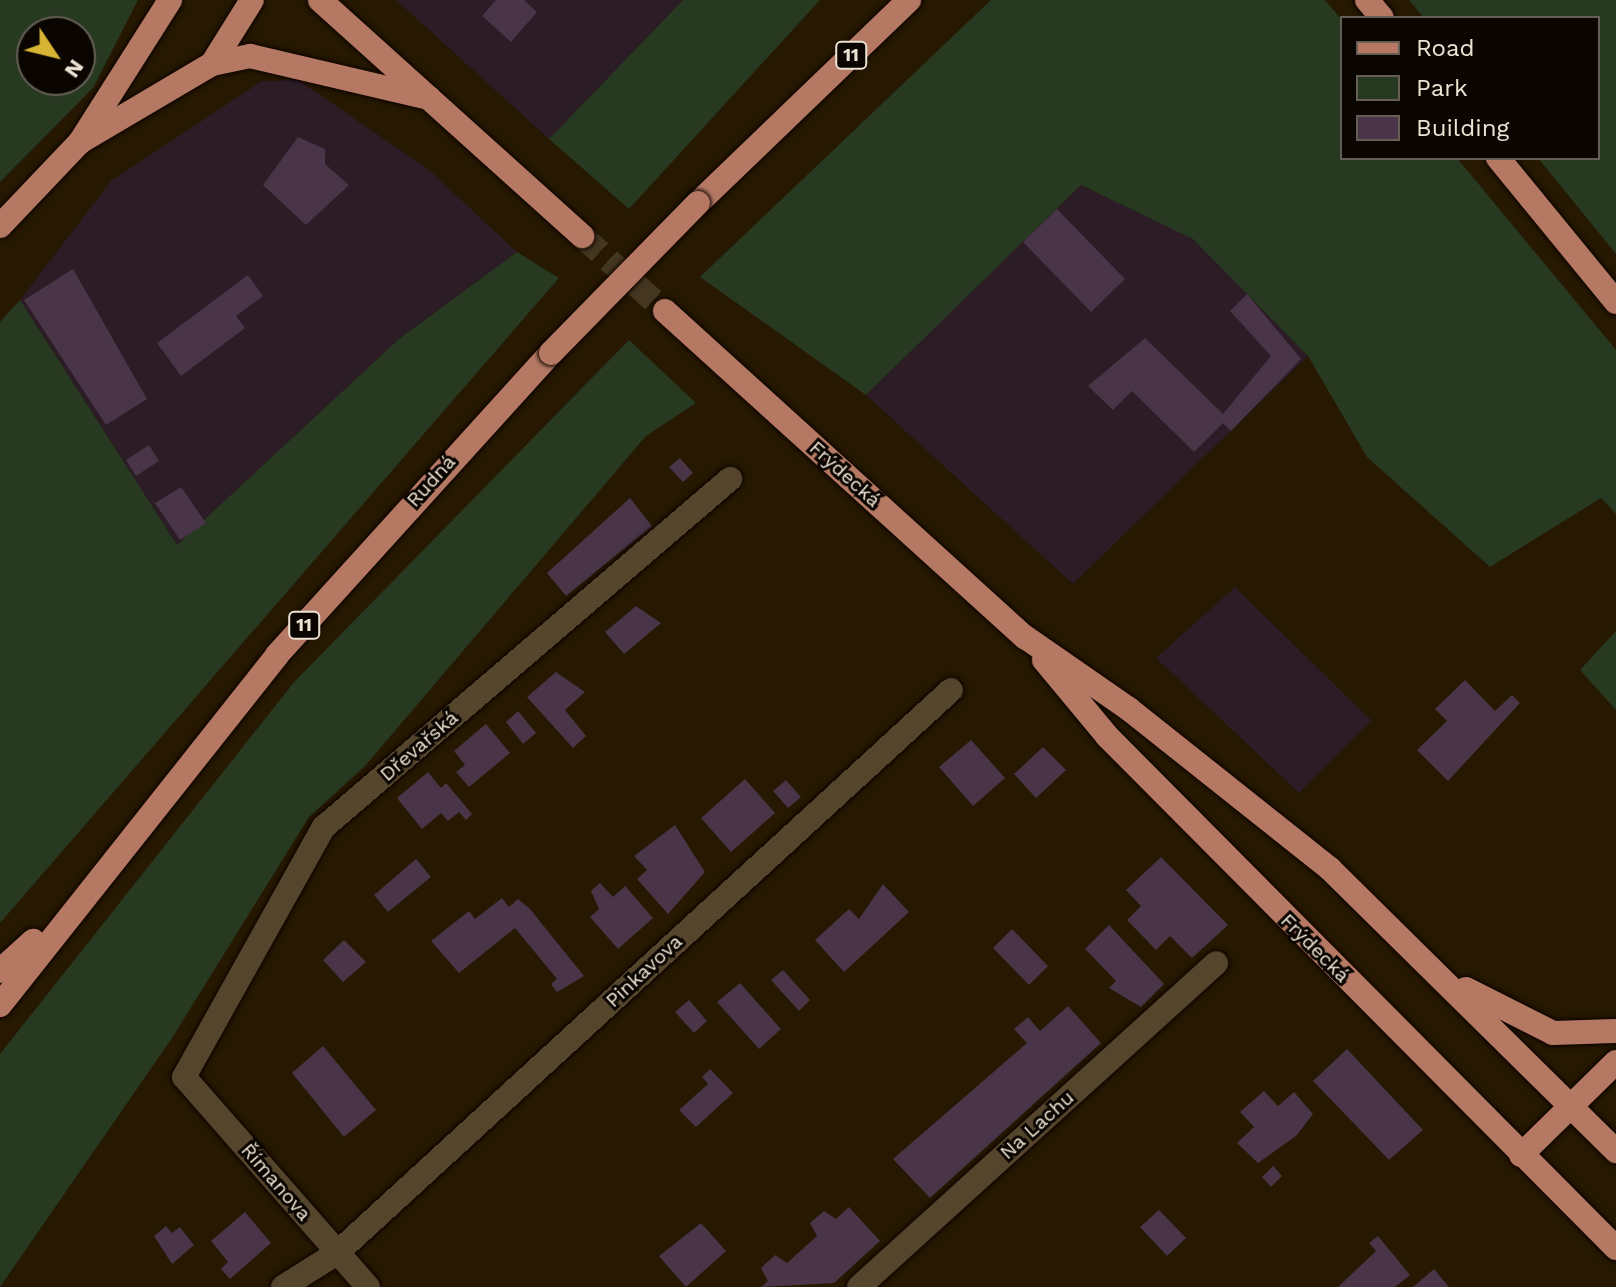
<!DOCTYPE html>
<html>
<head>
<meta charset="utf-8">
<style>
	body { margin:0 }
	#map { position:relative; width:1616px; height:1287px; overflow:hidden; background:#261801; font-family:"Work Sans",sans-serif }
	div>[style] { position:absolute }
	[style*='--x'] { left:calc(var(--x)*1px); top:calc(var(--y)*1px); width:calc(var(--w)*1px); rotate:calc(var(--a)*1deg) }
	.industrial>* { inset:0; background:#2c1c26 }
	.green>* { inset:0; background:#273921 }
	.building>* { inset:0; background:#493448 }
	.major-tunnel>* { height:24px; margin-top:-12px; transform-origin:0; background:repeating-linear-gradient(90deg,#443621 0 24px,transparent 0 36px) }
	.roads { filter:drop-shadow(0 0 2px #0e0400) drop-shadow(0 0 2px #0e0400) }
	.minor>* { height:24px; margin:-12px; padding:0 12px; transform-origin:12px; border-radius:12px; background:#55452c }
	.major>* { height:24px; margin:-12px; padding:0 12px; transform-origin:12px; border-radius:12px; background:#b57963 }
	.bridges { filter:drop-shadow(0 0 2px #0e0400) drop-shadow(0 0 2px #0e0400) }
	.major-bridge>* { height:24px; margin:-12px; padding:0 12px; transform-origin:12px; border-radius:12px; background:#b57963 }
	span { translate:-50% -50%; white-space:nowrap; text-align:center; line-height:1.15; -webkit-text-stroke:6px #0a0500; paint-order:stroke }
	.shield-label span { padding:2px 6px; background:#0a0500; border:2px solid; border-radius:6px; -webkit-text-stroke-width:0 }
	.shield-label { font-size:18px; color:#ede3d4; font-weight:700 }
	.street-label { font-size:20px; color:#ede3d4 }
	.legend { position:absolute; left:1340px; top:16px; width:260px; height:144px; box-sizing:border-box; background:#0a0500; border:2px solid #655e55; margin:0; padding:10px 14px; list-style:none; font-size:24px; color:#ede3d4 }
	.legend li { display:flex; align-items:center; gap:16px; height:40px }
	.legend b { width:40px; border:2px solid #655e55 }
	.north { position:absolute; left:16px; top:16px; width:80px; height:80px; box-sizing:border-box; background:#0a0500; border:2px solid #655e55; border-radius:50%; rotate:125deg; font-size:22px; font-weight:700; line-height:32px; text-align:center; color:#ede3d4 }
	.north::after { content:''; display:block; margin:auto; width:28px; height:36px; background:#d8b434; clip-path:polygon(50% 0,100% 100%,50% 72%,0 100%) }
</style>
</head>
<body>
<div id="map">
	<div class="industrial">
		<div style="clip-path:polygon(396px 0,683px 0,549px 139px)"></div>
		<div style="clip-path:polygon(298px 80px,428px 169px,517px 252px,400px 338px,177px 545px,20px 300px,111px 181px,262px 81px)"></div>
		<div style="clip-path:polygon(1080px 185px,1193px 238px,1308px 356px,1073px 584px,866px 395px)"></div>
		<div style="clip-path:polygon(1235px 587px,1372px 721px,1299px 793px,1156px 658px)"></div>
	</div>
	<div class="green">
		<div style="clip-path:polygon(evenodd,0 0,138px 0,93px 88px,0 182px,0 0,80px 32px,80px 80px,32px 80px,32px 32px,80px 32px)"></div>
		<div style="clip-path:polygon(683px 0,820px 0,629px 209px,549px 139px)"></div>
		<div style="clip-path:polygon(991px 0,1325px 0,1342px 20px,1342px 158px,1457px 158px,1616px 350px,1616px 514px,1601px 498px,1490px 567px,1367px 457px,1308px 356px,1193px 239px,1081px 185px,866px 395px,700px 277px)"></div>
		<div style="clip-path:polygon(1409px 0,1616px 0,1616px 254px,1538px 158px,1598px 158px,1598px 18px,1424px 18px)"></div>
		<div style="clip-path:polygon(517px 252px,559px 278px,0 923px,0 322px,20px 300px,177px 545px,400px 338px)"></div>
		<div style="clip-path:polygon(629px 340px,696px 403px,646px 436px,365px 766px,309px 817px,172px 1038px,0 1287px,0 1054px,295px 681px)"></div>
		<div style="clip-path:polygon(1616px 631px,1616px 710px,1580px 670px)"></div>
	</div>
	<div class="building">
		<div style="clip-path:polygon(496px 0,524px 0,537px 12px,511px 42px,482px 16px)"></div>
		<div style="clip-path:polygon(298px 137px,325px 149px,325px 164px,349px 185px,306px 225px,263px 185px)"></div>
		<div style="clip-path:polygon(1057px 209px,1125px 279px,1091px 312px,1023px 242px)"></div>
		<div style="clip-path:polygon(73px 269px,147px 399px,106px 425px,24px 300px)"></div>
		<div style="clip-path:polygon(248px 275px,263px 296px,236px 316px,245px 328px,181px 376px,157px 343px)"></div>
		<div style="clip-path:polygon(1247px 294px,1301px 359px,1231px 431px,1223px 423px,1194px 452px,1132px 391px,1113px 410px,1088px 386px,1145px 338px,1223px 414px,1271px 356px,1230px 311px)"></div>
		<div style="clip-path:polygon(149px 445px,159px 461px,136px 476px,126px 460px)"></div>
		<div style="clip-path:polygon(680px 458px,693px 473px,683px 482px,669px 467px)"></div>
		<div style="clip-path:polygon(181px 487px,206px 523px,180px 540px,155px 503px)"></div>
		<div style="clip-path:polygon(630px 498px,652px 526px,566px 596px,547px 573px)"></div>
		<div style="clip-path:polygon(636px 606px,661px 623px,624px 654px,605px 632px)"></div>
		<div style="clip-path:polygon(556px 672px,585px 692px,565px 710px,586px 736px,573px 748px,527px 697px)"></div>
		<div style="clip-path:polygon(1465px 680px,1495px 711px,1512px 695px,1520px 703px,1448px 781px,1417px 750px,1447px 721px,1435px 709px)"></div>
		<div style="clip-path:polygon(518px 711px,536px 733px,523px 744px,506px 722px)"></div>
		<div style="clip-path:polygon(486px 724px,510px 753px,469px 787px,456px 772px,465px 765px,454px 751px)"></div>
		<div style="clip-path:polygon(971px 740px,1005px 778px,973px 806px,939px 767px)"></div>
		<div style="clip-path:polygon(1043px 747px,1066px 770px,1036px 798px,1014px 774px)"></div>
		<div style="clip-path:polygon(428px 772px,441px 788px,446px 783px,472px 814px,466px 820px,459px 812px,448px 821px,441px 813px,422px 829px,397px 798px)"></div>
		<div style="clip-path:polygon(745px 779px,775px 813px,731px 852px,701px 818px)"></div>
		<div style="clip-path:polygon(786px 780px,801px 797px,788px 808px,773px 791px)"></div>
		<div style="clip-path:polygon(675px 825px,705px 872px,668px 914px,637px 879px,647px 870px,634px 856px)"></div>
		<div style="clip-path:polygon(1161px 857px,1228px 925px,1192px 958px,1170px 936px,1156px 950px,1127px 920px,1141px 906px,1126px 890px)"></div>
		<div style="clip-path:polygon(416px 859px,431px 877px,388px 912px,374px 895px)"></div>
		<div style="clip-path:polygon(600px 883px,613px 897px,625px 886px,653px 918px,618px 949px,590px 917px,599px 909px,591px 891px)"></div>
		<div style="clip-path:polygon(883px 884px,909px 912px,844px 972px,815px 940px,849px 909px,859px 919px)"></div>
		<div style="clip-path:polygon(502px 898px,509px 907px,518px 899px,530px 909px,584px 976px,557px 992px,551px 984px,557px 979px,515px 928px,459px 973px,431px 941px,469px 911px,475px 919px)"></div>
		<div style="clip-path:polygon(1109px 925px,1164px 984px,1141px 1007px,1109px 988px,1116px 981px,1085px 949px)"></div>
		<div style="clip-path:polygon(1012px 929px,1048px 966px,1029px 985px,993px 948px)"></div>
		<div style="clip-path:polygon(344px 940px,366px 962px,343px 982px,323px 960px)"></div>
		<div style="clip-path:polygon(783px 970px,810px 1000px,799px 1011px,771px 980px)"></div>
		<div style="clip-path:polygon(740px 983px,781px 1029px,759px 1049px,717px 1002px)"></div>
		<div style="clip-path:polygon(689px 1000px,707px 1021px,694px 1033px,675px 1012px)"></div>
		<div style="clip-path:polygon(1068px 1006px,1101px 1043px,930px 1198px,893px 1159px,1027px 1043px,1014px 1029px,1028px 1017px,1040px 1031px)"></div>
		<div style="clip-path:polygon(323px 1046px,376px 1110px,344px 1137px,292px 1073px)"></div>
		<div style="clip-path:polygon(1347px 1049px,1423px 1130px,1389px 1160px,1313px 1081px)"></div>
		<div style="clip-path:polygon(710px 1069px,733px 1093px,696px 1127px,679px 1110px,708px 1084px,702px 1077px)"></div>
		<div style="clip-path:polygon(1264px 1091px,1278px 1106px,1294px 1092px,1313px 1114px,1296px 1136px,1258px 1163px,1237px 1143px,1254px 1127px,1240px 1112px)"></div>
		<div style="clip-path:polygon(1273px 1166px,1282px 1176px,1271px 1187px,1262px 1177px)"></div>
		<div style="clip-path:polygon(849px 1207px,880px 1241px,834px 1283px,761px 1287px,768px 1281px,761px 1268px,775px 1255px,787px 1263px,817px 1236px,810px 1223px,824px 1211px,836px 1219px)"></div>
		<div style="clip-path:polygon(1159px 1210px,1186px 1238px,1167px 1256px,1140px 1227px)"></div>
		<div style="clip-path:polygon(245px 1212px,271px 1243px,230px 1279px,221px 1269px,228px 1262px,211px 1241px)"></div>
		<div style="clip-path:polygon(701px 1223px,726px 1251px,686px 1287px,659px 1256px)"></div>
		<div style="clip-path:polygon(166px 1226px,172px 1233px,180px 1227px,194px 1245px,172px 1264px,154px 1236px)"></div>
		<div style="clip-path:polygon(1378px 1236px,1410px 1275px,1395px 1287px,1338px 1287px,1376px 1251px,1369px 1243px)"></div>
		<div style="clip-path:polygon(1434px 1269px,1449px 1287px,1413px 1287px)"></div>
	</div>
	<div class="major-tunnel">
		<div style="--x:582;--y:236;--w:112;--a:42.1"></div>
	</div>
	<div class="roads">
		<div class="minor">
			<div style="--x:283;--y:1287;--w:64;--a:-32.2"></div>
			<div style="--x:337;--y:1253;--w:833;--a:-42.52"></div>
			<div style="--x:368;--y:1287;--w:279;--a:-131.2"></div>
			<div style="--x:184;--y:1077;--w:287;--a:-60.8"></div>
			<div style="--x:324;--y:827;--w:535;--a:-40.6"></div>
			<div style="--x:859;--y:1287;--w:482;--a:-42.2"></div>
		</div>
		<div class="major">
			<div style="--x:320;--y:0;--w:353;--a:42"></div>
			<div style="--x:1367;--y:0;--w:23;--a:50"></div>
			<div style="--x:212;--y:64;--w:75;--a:-58"></div>
			<div style="--x:80;--y:142;--w:153;--a:-30.6"></div>
			<div style="--x:212;--y:64;--w:39;--a:-12"></div>
			<div style="--x:250;--y:56;--w:184;--a:13.2"></div>
			<div style="--x:1498;--y:158;--w:186;--a:50.7"></div>
			<div style="--x:698;--y:203;--w:293;--a:-43.9"></div>
			<div style="--x:0;--y:226;--w:116;--a:-46.4"></div>
			<div style="--x:80;--y:142;--w:168;--a:-57.6"></div>
			<div style="--x:665;--y:311;--w:486;--a:42.2"></div>
			<div style="--x:1025;--y:637;--w:126;--a:34.7"></div>
			<div style="--x:1129;--y:709;--w:257;--a:38.5"></div>
			<div style="--x:1330;--y:869;--w:402;--a:44.6"></div>
			<div style="--x:1044;--y:660;--w:99;--a:50.3"></div>
			<div style="--x:1107;--y:736;--w:722;--a:45.17"></div>
			<div style="--x:0;--y:971;--w:45;--a:-42.3"></div>
			<div style="--x:1466;--y:989;--w:97;--a:26.8"></div>
			<div style="--x:1553;--y:1033;--w:63;--a:-1.8"></div>
			<div style="--x:0;--y:1005;--w:446;--a:-51.6"></div>
			<div style="--x:277;--y:655;--w:408;--a:-47.8"></div>
			<div style="--x:1521;--y:1155;--w:133;--a:-44.4"></div>
		</div>
	</div>
	<div class="bridges">
		<div class="major-bridge">
			<div style="--x:551;--y:353;--w:210;--a:-45.6"></div>
		</div>
	</div>
	<div class="shield-label">
		<span style="left:851px;top:55px">11</span>
		<span style="left:304px;top:625px">11</span>
	</div>
	<div class="street-label">
		<span style="left:845px;top:474px;rotate:42deg">Frýdecká</span>
		<span style="left:431px;top:481px;rotate:-48deg">Rudná</span>
		<span style="left:419px;top:746px;rotate:-41deg">Dřevařská</span>
		<span style="left:1315px;top:948px;rotate:45deg">Frýdecká</span>
		<span style="left:644px;top:971px;rotate:-43deg">Pinkavova</span>
		<span style="left:1037px;top:1125px;rotate:-42deg">Na Lachu</span>
		<span style="left:276px;top:1182px;rotate:49deg">Římanova</span>
	</div>
	<ul class="legend">
	<li><b style="height:10px;background:#b57963"></b>Road</li>
	<li><b style="height:22px;background:#273921"></b>Park</li>
	<li><b style="height:22px;background:#493448"></b>Building</li>
	</ul>
	<div class="north">N</div>
</div>
</body>
</html>
